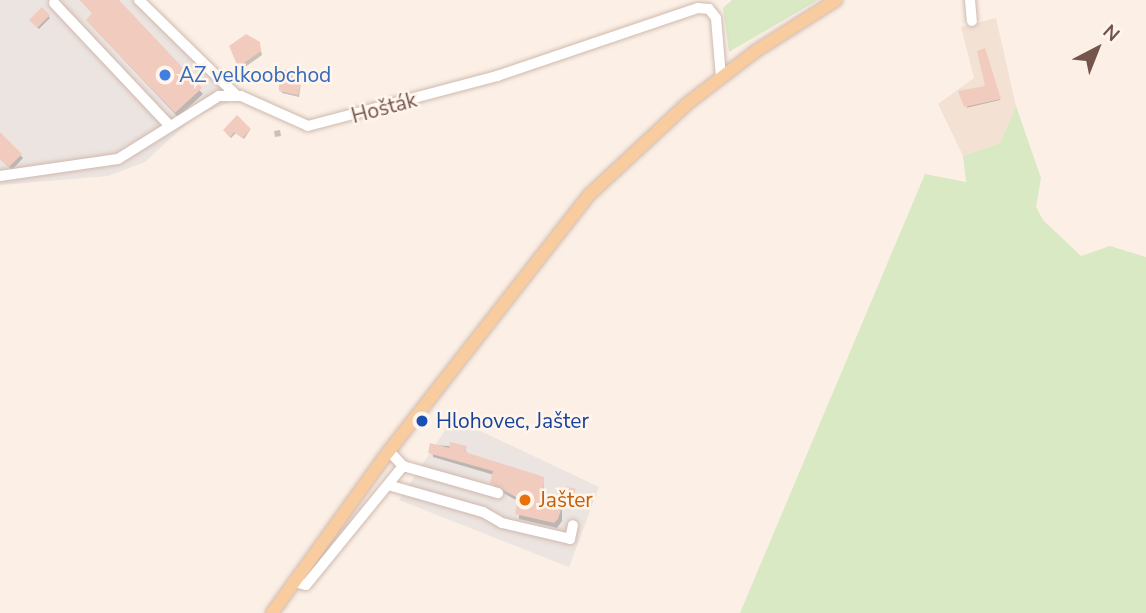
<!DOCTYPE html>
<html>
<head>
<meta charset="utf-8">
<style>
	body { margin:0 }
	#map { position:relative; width:1146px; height:613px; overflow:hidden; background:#fcf0e6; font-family:"Nunito Sans",sans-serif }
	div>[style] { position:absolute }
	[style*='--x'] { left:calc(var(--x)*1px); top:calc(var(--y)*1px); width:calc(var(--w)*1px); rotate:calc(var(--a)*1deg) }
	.residential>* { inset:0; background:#f3e1d4 }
	.industrial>* { inset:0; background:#ece4e0 }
	.green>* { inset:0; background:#d8e9c4 }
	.shadow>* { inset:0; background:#0003 }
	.building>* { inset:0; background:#f1ccbe }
	.roads { filter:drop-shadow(0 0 2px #cfb9af) drop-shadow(0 0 2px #cfb9af) }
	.minor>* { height:10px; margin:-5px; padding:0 5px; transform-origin:5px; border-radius:5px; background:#fff }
	.major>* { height:12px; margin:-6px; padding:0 6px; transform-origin:6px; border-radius:6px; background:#f9cca0 }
	.dots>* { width:19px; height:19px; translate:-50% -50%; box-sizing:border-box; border:4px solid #fff5ec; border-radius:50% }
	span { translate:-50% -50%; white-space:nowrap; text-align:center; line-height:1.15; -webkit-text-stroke:5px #fff5ec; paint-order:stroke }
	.shop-label { font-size:21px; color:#366cbe }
	.left { translate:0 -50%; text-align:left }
	.street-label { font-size:21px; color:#74544b }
	.transit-label { font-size:21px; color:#164399 }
	.food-label { font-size:21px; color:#c56008 }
	.north { position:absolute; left:1062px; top:14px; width:70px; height:70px; -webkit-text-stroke:5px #fff5ec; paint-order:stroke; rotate:42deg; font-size:19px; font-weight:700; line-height:28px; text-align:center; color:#74544b }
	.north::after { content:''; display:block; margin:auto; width:24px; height:32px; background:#74544b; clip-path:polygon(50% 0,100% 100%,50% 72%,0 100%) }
</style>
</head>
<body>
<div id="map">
	<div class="residential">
		<div style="clip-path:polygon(996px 18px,1016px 106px,1000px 143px,963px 156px,938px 104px,974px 78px,961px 27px)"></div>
	</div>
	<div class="industrial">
		<div style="clip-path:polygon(0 0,138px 0,231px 82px,228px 103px,194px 117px,145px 162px,108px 176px,0 185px)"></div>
		<div style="clip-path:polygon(453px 418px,599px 487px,569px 567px,399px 500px)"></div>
	</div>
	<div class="green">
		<div style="clip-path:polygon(732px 0,818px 0,729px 52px,723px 8px)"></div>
		<div style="clip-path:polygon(1016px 106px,1041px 178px,1036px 207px,1043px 220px,1081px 256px,1110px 246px,1146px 257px,1146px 613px,740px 613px,925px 174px,966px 182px,963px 156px,1000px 143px)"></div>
	</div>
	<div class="shadow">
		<div style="clip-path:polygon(80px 0,116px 0,203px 94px,178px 117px,91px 25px,94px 15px)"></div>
		<div style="clip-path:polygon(42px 9px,50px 18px,39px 29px,32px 22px)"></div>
		<div style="clip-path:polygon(259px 44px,262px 55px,241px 70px,231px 46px)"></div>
		<div style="clip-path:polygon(986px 52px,1000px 100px,966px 108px,987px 87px)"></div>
		<div style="clip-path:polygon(302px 75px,299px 97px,282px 93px,281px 91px)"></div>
		<div style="clip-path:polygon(250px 130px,244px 139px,236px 133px,231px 138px,226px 133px)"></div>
		<div style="clip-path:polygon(280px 130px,281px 136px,275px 137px,274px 131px)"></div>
		<div style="clip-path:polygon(0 134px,23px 158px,12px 170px,0 159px)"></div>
		<div style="clip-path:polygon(432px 445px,466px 447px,465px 461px,467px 451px,468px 455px,543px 478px,545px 501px,562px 505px,562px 521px,557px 528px,519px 519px,519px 502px,495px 488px,494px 475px,433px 457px)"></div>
	</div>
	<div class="building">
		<div style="clip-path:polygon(80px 0,119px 0,202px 88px,175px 113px,86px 20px,92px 13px)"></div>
		<div style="clip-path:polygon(42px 7px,50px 15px,37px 28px,29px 20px)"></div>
		<div style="clip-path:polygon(246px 34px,260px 42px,261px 51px,238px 67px,229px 46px)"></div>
		<div style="clip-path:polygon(985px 48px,1001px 99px,964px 107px,958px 91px,985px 86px,977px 51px)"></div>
		<div style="clip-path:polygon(279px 68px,303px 74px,298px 95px,279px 91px)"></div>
		<div style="clip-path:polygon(237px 115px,251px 129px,242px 138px,234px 132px,230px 137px,223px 130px)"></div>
		<div style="clip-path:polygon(0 132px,22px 154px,9px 167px,0 159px)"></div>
		<div style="clip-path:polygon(450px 442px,467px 446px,465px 452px,544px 477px,543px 499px,563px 503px,558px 519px,554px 523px,515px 514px,518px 498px,490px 483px,493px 471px,428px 453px,430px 443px,449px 448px)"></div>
		<div style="clip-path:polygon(566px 486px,576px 489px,573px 499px,563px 495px)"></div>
	</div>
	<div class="roads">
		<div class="minor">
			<div style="--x:139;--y:0;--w:137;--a:44.4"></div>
			<div style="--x:970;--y:0;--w:21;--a:85"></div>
			<div style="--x:54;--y:3;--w:169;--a:46.7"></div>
			<div style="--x:0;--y:176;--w:119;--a:-8.2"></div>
			<div style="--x:118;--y:159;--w:119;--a:-32"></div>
			<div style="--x:219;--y:96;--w:22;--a:0"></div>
			<div style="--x:241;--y:96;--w:73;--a:24.1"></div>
			<div style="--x:308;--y:126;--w:196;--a:-14.8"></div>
			<div style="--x:497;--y:76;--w:212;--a:-18.7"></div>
			<div style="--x:698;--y:8;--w:11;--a:5"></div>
			<div style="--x:709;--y:9;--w:11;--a:52"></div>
			<div style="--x:716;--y:18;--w:59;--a:85.2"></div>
			<div style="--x:389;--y:451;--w:21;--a:47"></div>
			<div style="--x:403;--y:466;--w:99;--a:15.9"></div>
			<div style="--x:388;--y:485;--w:99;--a:15.9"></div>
			<div style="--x:483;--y:512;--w:22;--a:30"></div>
			<div style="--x:502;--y:523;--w:70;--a:13.2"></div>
			<div style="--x:570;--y:539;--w:14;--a:-78"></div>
			<div style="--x:293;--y:582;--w:13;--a:13"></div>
			<div style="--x:306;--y:585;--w:154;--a:-50.8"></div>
		</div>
		<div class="major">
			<div style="--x:272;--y:613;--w:200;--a:-54.2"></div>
			<div style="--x:389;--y:451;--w:325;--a:-52"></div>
			<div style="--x:589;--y:195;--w:135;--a:-42.9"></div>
			<div style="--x:688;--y:103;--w:86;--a:-37.4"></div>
			<div style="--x:756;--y:51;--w:95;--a:-32.5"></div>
		</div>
	</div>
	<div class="dots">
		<div style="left:165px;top:75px;background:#3f7fe0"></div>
		<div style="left:422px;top:421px;background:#1a4fb4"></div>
		<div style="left:525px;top:500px;background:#e8710a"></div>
	</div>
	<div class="shop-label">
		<span class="left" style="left:179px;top:75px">AZ velkoobchod</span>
	</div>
	<div class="street-label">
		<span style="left:384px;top:108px;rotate:-15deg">Hošták</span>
	</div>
	<div class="transit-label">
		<span class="left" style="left:436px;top:421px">Hlohovec, Jašter</span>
	</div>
	<div class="food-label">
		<span class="left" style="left:539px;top:500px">Jašter</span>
	</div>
	<div class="north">N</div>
</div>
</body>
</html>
